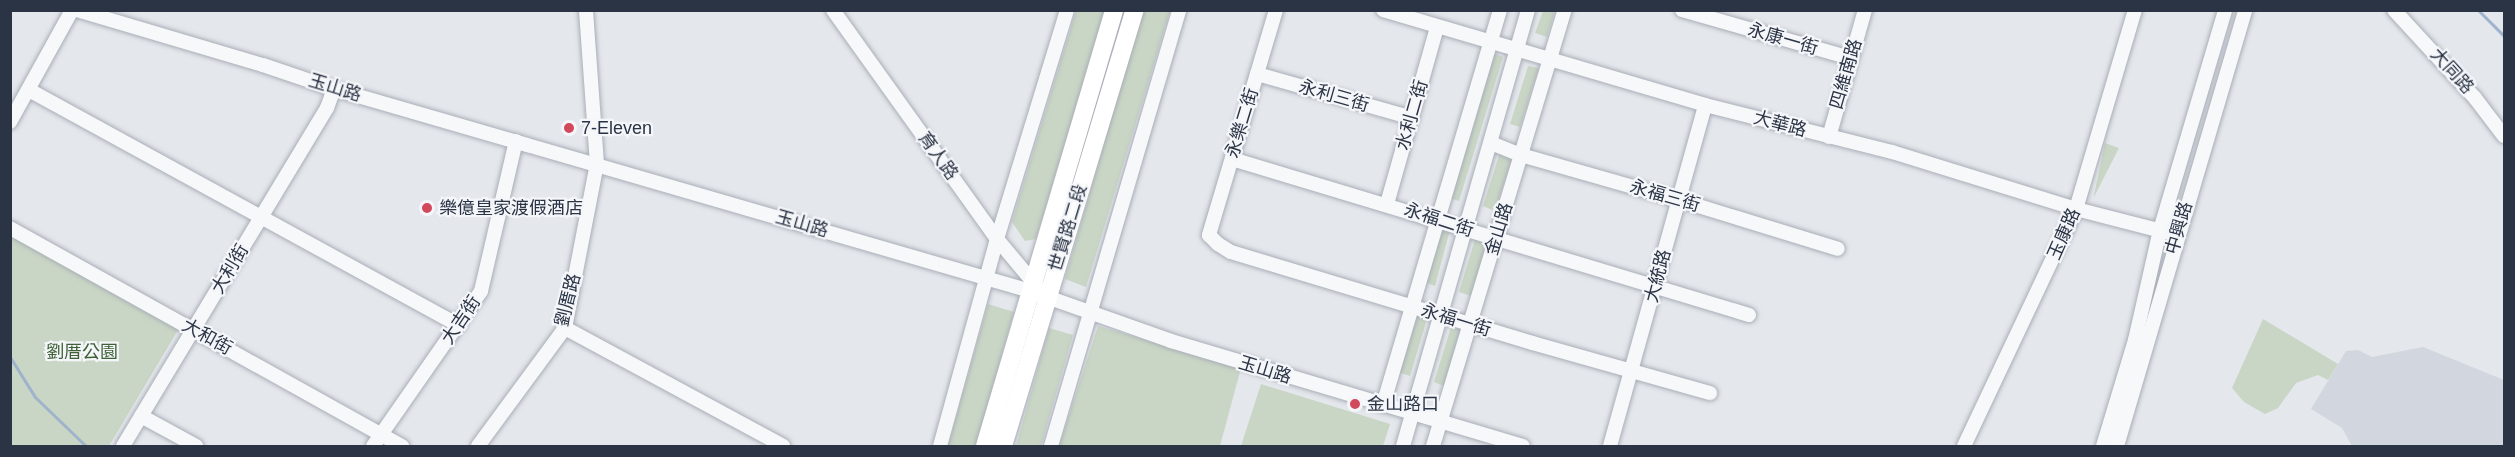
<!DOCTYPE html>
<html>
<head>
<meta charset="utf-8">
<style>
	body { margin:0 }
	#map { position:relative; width:2515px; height:457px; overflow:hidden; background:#e4e7ec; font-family:Arial,"Noto Sans TC",sans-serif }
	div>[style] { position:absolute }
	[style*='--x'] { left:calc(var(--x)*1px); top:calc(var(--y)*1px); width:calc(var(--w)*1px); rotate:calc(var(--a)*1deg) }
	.built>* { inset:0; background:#d2d6de }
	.green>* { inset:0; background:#c9d6c5 }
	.stream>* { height:3px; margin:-1.5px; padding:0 1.5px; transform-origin:1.5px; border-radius:1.5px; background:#9fb4cc }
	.roads { filter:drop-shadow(0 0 2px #a9aeb7) drop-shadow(0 0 2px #a9aeb7) }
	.minor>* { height:14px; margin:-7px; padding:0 7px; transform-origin:7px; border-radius:7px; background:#f7f8fa }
	.major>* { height:18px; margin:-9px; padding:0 9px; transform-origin:9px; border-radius:9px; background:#fff }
	.dots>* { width:16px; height:16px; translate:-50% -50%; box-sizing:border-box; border:3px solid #f4f6f9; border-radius:50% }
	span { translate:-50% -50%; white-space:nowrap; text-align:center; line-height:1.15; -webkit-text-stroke:4.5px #f4f6f9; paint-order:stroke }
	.street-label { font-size:18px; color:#2b3445 }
	.poi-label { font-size:18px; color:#2b3445 }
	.left { translate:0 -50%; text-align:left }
	.park-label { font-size:18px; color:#3f6138 }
	.frame { position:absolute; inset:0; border:12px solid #2b3445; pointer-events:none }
</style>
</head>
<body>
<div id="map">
	<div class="built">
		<div style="clip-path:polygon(2423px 347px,2504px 380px,2504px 446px,2352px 446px,2342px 428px,2311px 409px,2346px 351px,2358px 350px,2372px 357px)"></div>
	</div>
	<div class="green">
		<div style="clip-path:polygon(1076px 11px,1105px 11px,1036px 239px,1025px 241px,1012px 222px)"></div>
		<div style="clip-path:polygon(1142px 11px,1170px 11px,1086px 287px,1065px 279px)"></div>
		<div style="clip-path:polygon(1543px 11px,1555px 11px,1547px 37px,1535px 33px)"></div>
		<div style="clip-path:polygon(1492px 53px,1503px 57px,1459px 201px,1449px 198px)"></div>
		<div style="clip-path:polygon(1528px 66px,1539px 68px,1520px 127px,1510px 124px)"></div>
		<div style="clip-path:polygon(2105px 143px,2119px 148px,2094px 197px,2094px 195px)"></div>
		<div style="clip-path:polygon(1501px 149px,1514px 153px,1495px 211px,1483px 206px)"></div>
		<div style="clip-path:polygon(1442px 223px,1451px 226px,1435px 286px,1424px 282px)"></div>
		<div style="clip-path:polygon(10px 228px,176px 321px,178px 330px,109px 446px,11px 446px)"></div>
		<div style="clip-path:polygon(1476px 236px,1488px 240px,1471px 296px,1459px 292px)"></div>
		<div style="clip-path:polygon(988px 304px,1014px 312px,976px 446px,948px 446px)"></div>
		<div style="clip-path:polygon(1416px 316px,1427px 319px,1410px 376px,1398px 372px)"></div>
		<div style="clip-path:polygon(2263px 319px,2338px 364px,2328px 380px,2318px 375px,2296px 383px,2278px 408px,2265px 414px,2244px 402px,2232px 388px)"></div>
		<div style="clip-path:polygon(1452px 324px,1461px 327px,1444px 386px,1434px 382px)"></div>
		<div style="clip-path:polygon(1098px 326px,1241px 368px,1220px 446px,1059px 446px)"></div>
		<div style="clip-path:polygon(1049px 328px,1073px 335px,1041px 446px,1016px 446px)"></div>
		<div style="clip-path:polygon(1261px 384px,1390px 424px,1383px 446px,1241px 446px)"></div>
	</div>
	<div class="stream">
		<div style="--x:2478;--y:10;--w:37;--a:45"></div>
		<div style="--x:10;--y:357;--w:47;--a:58"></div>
		<div style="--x:35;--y:397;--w:71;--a:43.9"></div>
	</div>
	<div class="roads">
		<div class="minor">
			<div style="--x:77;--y:10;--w:194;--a:16.5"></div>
			<div style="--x:263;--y:65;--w:75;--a:18.7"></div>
			<div style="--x:334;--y:89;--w:725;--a:16.18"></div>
			<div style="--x:1030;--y:291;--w:150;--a:19.5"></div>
			<div style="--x:1171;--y:341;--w:367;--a:16.6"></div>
			<div style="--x:833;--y:10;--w:282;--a:54.4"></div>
			<div style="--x:997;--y:239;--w:64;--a:50.1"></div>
			<div style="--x:1276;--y:10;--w:235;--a:106.6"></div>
			<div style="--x:1209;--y:235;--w:13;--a:45"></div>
			<div style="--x:1218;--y:244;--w:15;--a:32"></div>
			<div style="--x:1231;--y:252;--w:314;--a:16.8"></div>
			<div style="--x:1532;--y:343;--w:185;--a:15.7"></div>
			<div style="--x:1383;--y:10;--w:336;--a:16.4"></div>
			<div style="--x:1705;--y:105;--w:193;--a:14.1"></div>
			<div style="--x:1892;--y:152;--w:193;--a:17.2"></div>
			<div style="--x:2076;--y:209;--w:104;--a:14.4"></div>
			<div style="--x:1682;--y:10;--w:175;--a:15.9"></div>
			<div style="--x:2394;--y:10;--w:120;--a:47.4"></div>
			<div style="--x:2475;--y:98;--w:48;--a:52.7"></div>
			<div style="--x:1257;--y:74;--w:161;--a:15.8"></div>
			<div style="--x:29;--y:90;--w:490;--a:28.7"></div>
			<div style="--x:10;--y:122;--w:128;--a:-61"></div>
			<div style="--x:1829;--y:137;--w:132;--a:-74.2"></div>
			<div style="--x:1491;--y:143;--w:32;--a:22"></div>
			<div style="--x:1521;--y:155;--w:164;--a:15.9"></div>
			<div style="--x:1679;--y:200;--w:166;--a:17.1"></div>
			<div style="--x:1232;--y:159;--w:540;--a:16.79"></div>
			<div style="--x:1387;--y:204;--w:184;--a:-74.2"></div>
			<div style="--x:10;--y:228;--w:449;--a:29.1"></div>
			<div style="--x:565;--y:328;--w:248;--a:28.4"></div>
			<div style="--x:1383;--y:405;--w:412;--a:-73.5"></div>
			<div style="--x:141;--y:416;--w:63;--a:28.6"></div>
			<div style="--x:123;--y:446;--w:395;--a:-58.9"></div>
			<div style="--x:327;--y:108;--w:20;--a:-70"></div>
			<div style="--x:373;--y:446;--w:189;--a:-55.1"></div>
			<div style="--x:481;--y:291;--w:154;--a:-76.9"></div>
			<div style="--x:478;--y:446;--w:147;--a:-53.6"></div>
			<div style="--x:565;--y:328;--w:167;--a:-79"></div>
			<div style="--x:597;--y:164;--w:154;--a:-94.1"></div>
			<div style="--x:940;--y:446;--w:215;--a:-74.6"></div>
			<div style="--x:997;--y:239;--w:239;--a:-73"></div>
			<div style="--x:1051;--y:446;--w:454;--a:-73.6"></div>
			<div style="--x:1403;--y:446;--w:454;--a:-74"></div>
			<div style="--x:1433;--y:446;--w:456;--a:-73.2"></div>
			<div style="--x:1610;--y:446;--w:354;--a:-74.4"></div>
			<div style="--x:1964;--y:446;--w:262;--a:-64.7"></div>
			<div style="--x:2076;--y:209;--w:208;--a:-73.5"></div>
			<div style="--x:2103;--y:446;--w:111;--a:-73.2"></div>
			<div style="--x:2135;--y:340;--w:113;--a:-77.2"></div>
			<div style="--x:2160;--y:230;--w:229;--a:-73.5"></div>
			<div style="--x:2117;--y:446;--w:454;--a:-73.6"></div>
		</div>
		<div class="major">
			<div style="--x:985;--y:446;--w:455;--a:-73.5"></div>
			<div style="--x:1003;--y:446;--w:456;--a:-73.2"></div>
		</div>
	</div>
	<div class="dots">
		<div style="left:569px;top:128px;background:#d1495b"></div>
		<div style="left:427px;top:208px;background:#d1495b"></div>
		<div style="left:1355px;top:404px;background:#d1495b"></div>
	</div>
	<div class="street-label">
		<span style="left:1783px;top:39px;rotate:16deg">永康一街</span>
		<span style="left:2452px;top:71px;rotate:48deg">大同路</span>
		<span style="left:1846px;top:74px;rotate:-74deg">四維南路</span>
		<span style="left:335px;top:88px;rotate:17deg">玉山路</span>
		<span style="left:1334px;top:96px;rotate:16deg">永利三街</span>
		<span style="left:1412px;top:115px;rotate:-74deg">水利二街</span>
		<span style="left:1242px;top:123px;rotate:-73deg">永樂二街</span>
		<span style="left:1780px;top:124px;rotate:15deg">大華路</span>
		<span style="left:938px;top:156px;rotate:54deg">育人路</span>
		<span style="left:1665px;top:196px;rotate:16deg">永福三街</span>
		<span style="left:1439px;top:220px;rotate:18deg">永福二街</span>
		<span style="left:802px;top:224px;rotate:16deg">玉山路</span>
		<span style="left:1068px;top:228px;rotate:-73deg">世賢路二段</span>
		<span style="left:2179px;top:228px;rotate:-74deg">中興路</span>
		<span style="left:1499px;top:229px;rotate:-73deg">金山路</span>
		<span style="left:2064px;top:234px;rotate:-66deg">玉康路</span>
		<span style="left:230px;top:269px;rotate:-59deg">大利街</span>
		<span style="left:1658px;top:276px;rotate:-75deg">大統路</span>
		<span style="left:568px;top:300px;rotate:-76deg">劉厝路</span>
		<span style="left:461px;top:320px;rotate:-56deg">大吉街</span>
		<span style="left:1456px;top:320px;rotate:17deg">永福一街</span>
		<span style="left:207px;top:337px;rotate:29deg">大和街</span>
		<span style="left:1265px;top:370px;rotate:17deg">玉山路</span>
	</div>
	<div class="poi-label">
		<span class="left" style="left:581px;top:128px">7-Eleven</span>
		<span class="left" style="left:439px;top:208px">樂億皇家渡假酒店</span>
		<span class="left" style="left:1367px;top:404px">金山路口</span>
	</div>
	<div class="park-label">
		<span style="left:82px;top:352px">劉厝公園</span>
	</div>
	<div class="frame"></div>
</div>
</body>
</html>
